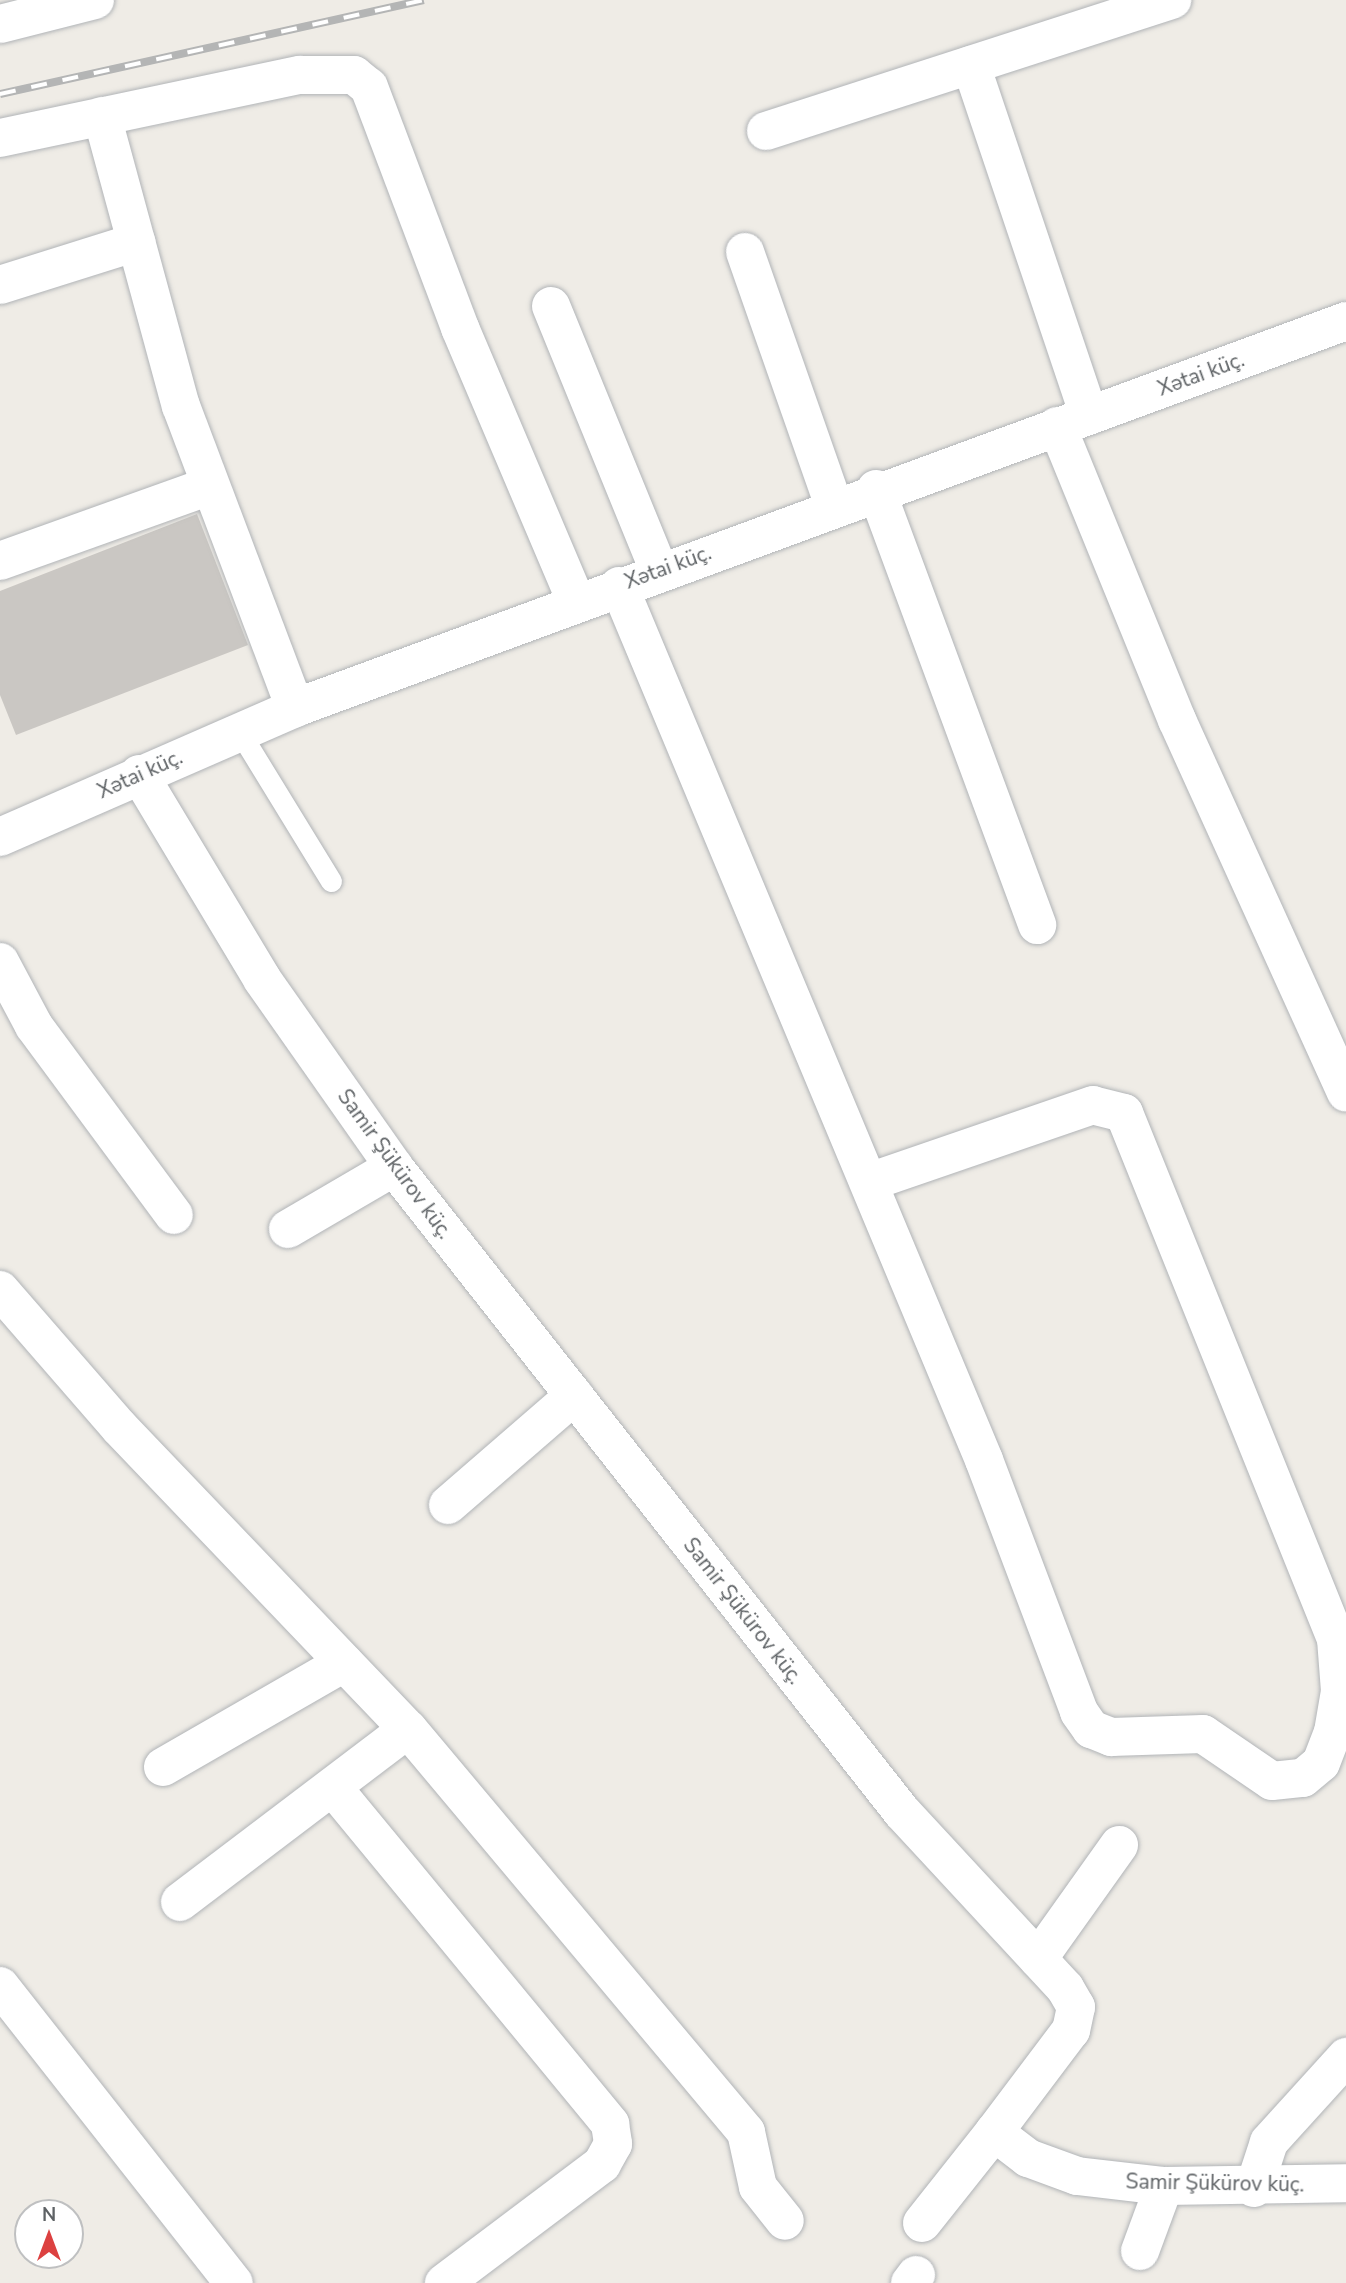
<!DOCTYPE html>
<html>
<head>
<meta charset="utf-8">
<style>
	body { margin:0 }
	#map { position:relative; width:1346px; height:2283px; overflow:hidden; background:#efece6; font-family:"Nunito Sans",sans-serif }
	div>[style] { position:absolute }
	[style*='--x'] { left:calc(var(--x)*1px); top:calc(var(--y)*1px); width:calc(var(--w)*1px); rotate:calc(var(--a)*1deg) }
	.building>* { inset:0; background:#cac7c3 }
	.roads { filter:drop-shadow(0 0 2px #b1b4b7) drop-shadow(0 0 2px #b1b4b7) }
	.service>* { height:21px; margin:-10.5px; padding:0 10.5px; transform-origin:10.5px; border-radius:10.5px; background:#fff }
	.minor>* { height:38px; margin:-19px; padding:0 19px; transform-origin:19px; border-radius:19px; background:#fff }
	.tertiary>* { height:38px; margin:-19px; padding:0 19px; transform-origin:19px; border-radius:19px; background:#fff }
	.rail>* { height:8px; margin-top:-4px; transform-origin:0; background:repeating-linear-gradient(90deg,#fff 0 16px,#b4b5b5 0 32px); box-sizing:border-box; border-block:2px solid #b4b5b5 }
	span { translate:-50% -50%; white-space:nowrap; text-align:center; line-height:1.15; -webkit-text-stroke:5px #fff; paint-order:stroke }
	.street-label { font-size:21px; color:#5e6265 }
	.north { position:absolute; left:14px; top:2199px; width:70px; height:70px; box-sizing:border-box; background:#fff; border:2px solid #bfc0c1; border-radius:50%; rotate:0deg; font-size:19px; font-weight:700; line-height:28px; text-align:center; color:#5e6265 }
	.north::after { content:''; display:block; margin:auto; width:24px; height:32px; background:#dc4140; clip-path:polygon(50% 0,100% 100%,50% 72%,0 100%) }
</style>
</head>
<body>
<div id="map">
	<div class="building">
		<div style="clip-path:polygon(197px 514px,248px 645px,16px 735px,0 695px,0 591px)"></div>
	</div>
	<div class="roads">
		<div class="service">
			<div style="--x:239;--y:731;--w:176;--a:58.5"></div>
		</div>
		<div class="minor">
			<div style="--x:0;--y:24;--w:98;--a:-14.2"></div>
			<div style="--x:971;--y:65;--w:370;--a:71.4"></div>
			<div style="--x:102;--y:116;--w:301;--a:74.8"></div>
			<div style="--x:181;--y:406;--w:323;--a:69.3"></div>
			<div style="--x:766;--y:131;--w:427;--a:-17.9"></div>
			<div style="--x:0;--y:138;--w:307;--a:-11.9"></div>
			<div style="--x:300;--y:75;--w:54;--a:0"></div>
			<div style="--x:354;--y:75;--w:19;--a:39"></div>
			<div style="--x:369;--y:87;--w:258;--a:69.3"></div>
			<div style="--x:460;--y:328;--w:297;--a:67"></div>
			<div style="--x:745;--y:252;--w:269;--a:70.7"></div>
			<div style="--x:0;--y:285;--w:143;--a:-17.5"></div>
			<div style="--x:551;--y:306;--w:286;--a:67.8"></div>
			<div style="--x:1057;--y:426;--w:318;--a:67.8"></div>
			<div style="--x:1177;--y:720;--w:409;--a:65.6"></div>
			<div style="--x:876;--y:489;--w:465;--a:69.7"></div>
			<div style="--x:0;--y:561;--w:222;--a:-19.7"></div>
			<div style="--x:619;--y:586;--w:947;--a:67.33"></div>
			<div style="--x:984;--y:1460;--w:269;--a:69.3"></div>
			<div style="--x:1079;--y:1712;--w:21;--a:55"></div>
			<div style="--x:1091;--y:1729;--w:22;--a:22"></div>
			<div style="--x:1111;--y:1737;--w:92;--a:-1.9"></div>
			<div style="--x:1203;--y:1734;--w:83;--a:34.3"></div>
			<div style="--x:1272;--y:1781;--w:31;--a:-6"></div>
			<div style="--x:1303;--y:1778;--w:23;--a:-40"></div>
			<div style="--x:1321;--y:1763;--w:33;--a:-69"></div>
			<div style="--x:1333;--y:1732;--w:42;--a:-80.3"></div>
			<div style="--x:1340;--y:1691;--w:52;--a:-94.4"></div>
			<div style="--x:1336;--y:1639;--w:567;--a:-111.95"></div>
			<div style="--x:1124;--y:1113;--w:32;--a:-166"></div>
			<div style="--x:1093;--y:1105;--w:236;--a:161"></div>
			<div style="--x:139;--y:774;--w:239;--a:59"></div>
			<div style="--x:262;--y:979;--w:230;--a:54.9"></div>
			<div style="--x:394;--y:1167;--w:821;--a:51.78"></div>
			<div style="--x:902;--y:1812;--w:240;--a:47.2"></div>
			<div style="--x:1065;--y:1988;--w:22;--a:60"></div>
			<div style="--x:1076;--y:2007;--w:24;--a:102"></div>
			<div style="--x:1071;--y:2030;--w:128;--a:127"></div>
			<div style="--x:994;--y:2132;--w:43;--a:37.4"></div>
			<div style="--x:1028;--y:2158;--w:52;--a:20.2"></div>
			<div style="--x:1077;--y:2176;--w:88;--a:6.6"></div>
			<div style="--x:1164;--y:2186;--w:182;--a:-0.9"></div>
			<div style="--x:0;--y:962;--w:72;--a:62"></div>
			<div style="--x:34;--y:1026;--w:235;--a:53.5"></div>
			<div style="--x:288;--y:1229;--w:123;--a:-30.3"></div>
			<div style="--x:0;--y:1290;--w:181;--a:49"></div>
			<div style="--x:119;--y:1427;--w:418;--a:46.3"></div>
			<div style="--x:408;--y:1729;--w:526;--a:50.01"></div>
			<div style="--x:746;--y:2132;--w:56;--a:77.7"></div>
			<div style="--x:758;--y:2187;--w:43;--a:51.5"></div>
			<div style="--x:448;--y:1505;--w:167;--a:-40.9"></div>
			<div style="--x:163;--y:1767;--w:209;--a:-29.9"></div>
			<div style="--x:335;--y:1790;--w:433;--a:50.5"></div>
			<div style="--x:610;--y:2124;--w:20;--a:81"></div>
			<div style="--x:613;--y:2144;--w:23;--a:119"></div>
			<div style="--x:602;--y:2164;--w:198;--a:143"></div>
			<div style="--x:180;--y:1902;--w:286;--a:-37.2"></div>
			<div style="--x:1038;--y:1959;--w:140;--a:-54.6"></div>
			<div style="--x:0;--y:1986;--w:378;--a:51.8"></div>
			<div style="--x:1254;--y:2188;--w:48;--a:-71.9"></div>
			<div style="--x:1269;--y:2142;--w:115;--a:-47.8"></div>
			<div style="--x:922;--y:2223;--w:116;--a:-51.6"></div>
			<div style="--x:1140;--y:2251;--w:69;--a:-69.7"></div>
			<div style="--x:910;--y:2283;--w:10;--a:-53"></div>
		</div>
		<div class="tertiary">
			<div style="--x:0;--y:837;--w:322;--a:-23.6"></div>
			<div style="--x:295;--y:708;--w:1120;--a:-20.21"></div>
		</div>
	</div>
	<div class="rail">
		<div style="--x:0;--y:94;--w:434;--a:-12.5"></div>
	</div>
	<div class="street-label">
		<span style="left:1201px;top:374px;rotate:-20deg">Xətai küç.</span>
		<span style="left:668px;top:567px;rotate:-20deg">Xətai küç.</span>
		<span style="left:140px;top:774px;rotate:-24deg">Xətai küç.</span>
		<span style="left:395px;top:1164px;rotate:54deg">Samir Şükürov küç.</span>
		<span style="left:743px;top:1611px;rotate:52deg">Samir Şükürov küç.</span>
		<span style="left:1215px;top:2183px;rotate:1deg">Samir Şükürov küç.</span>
	</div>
	<div class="north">N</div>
</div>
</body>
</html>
